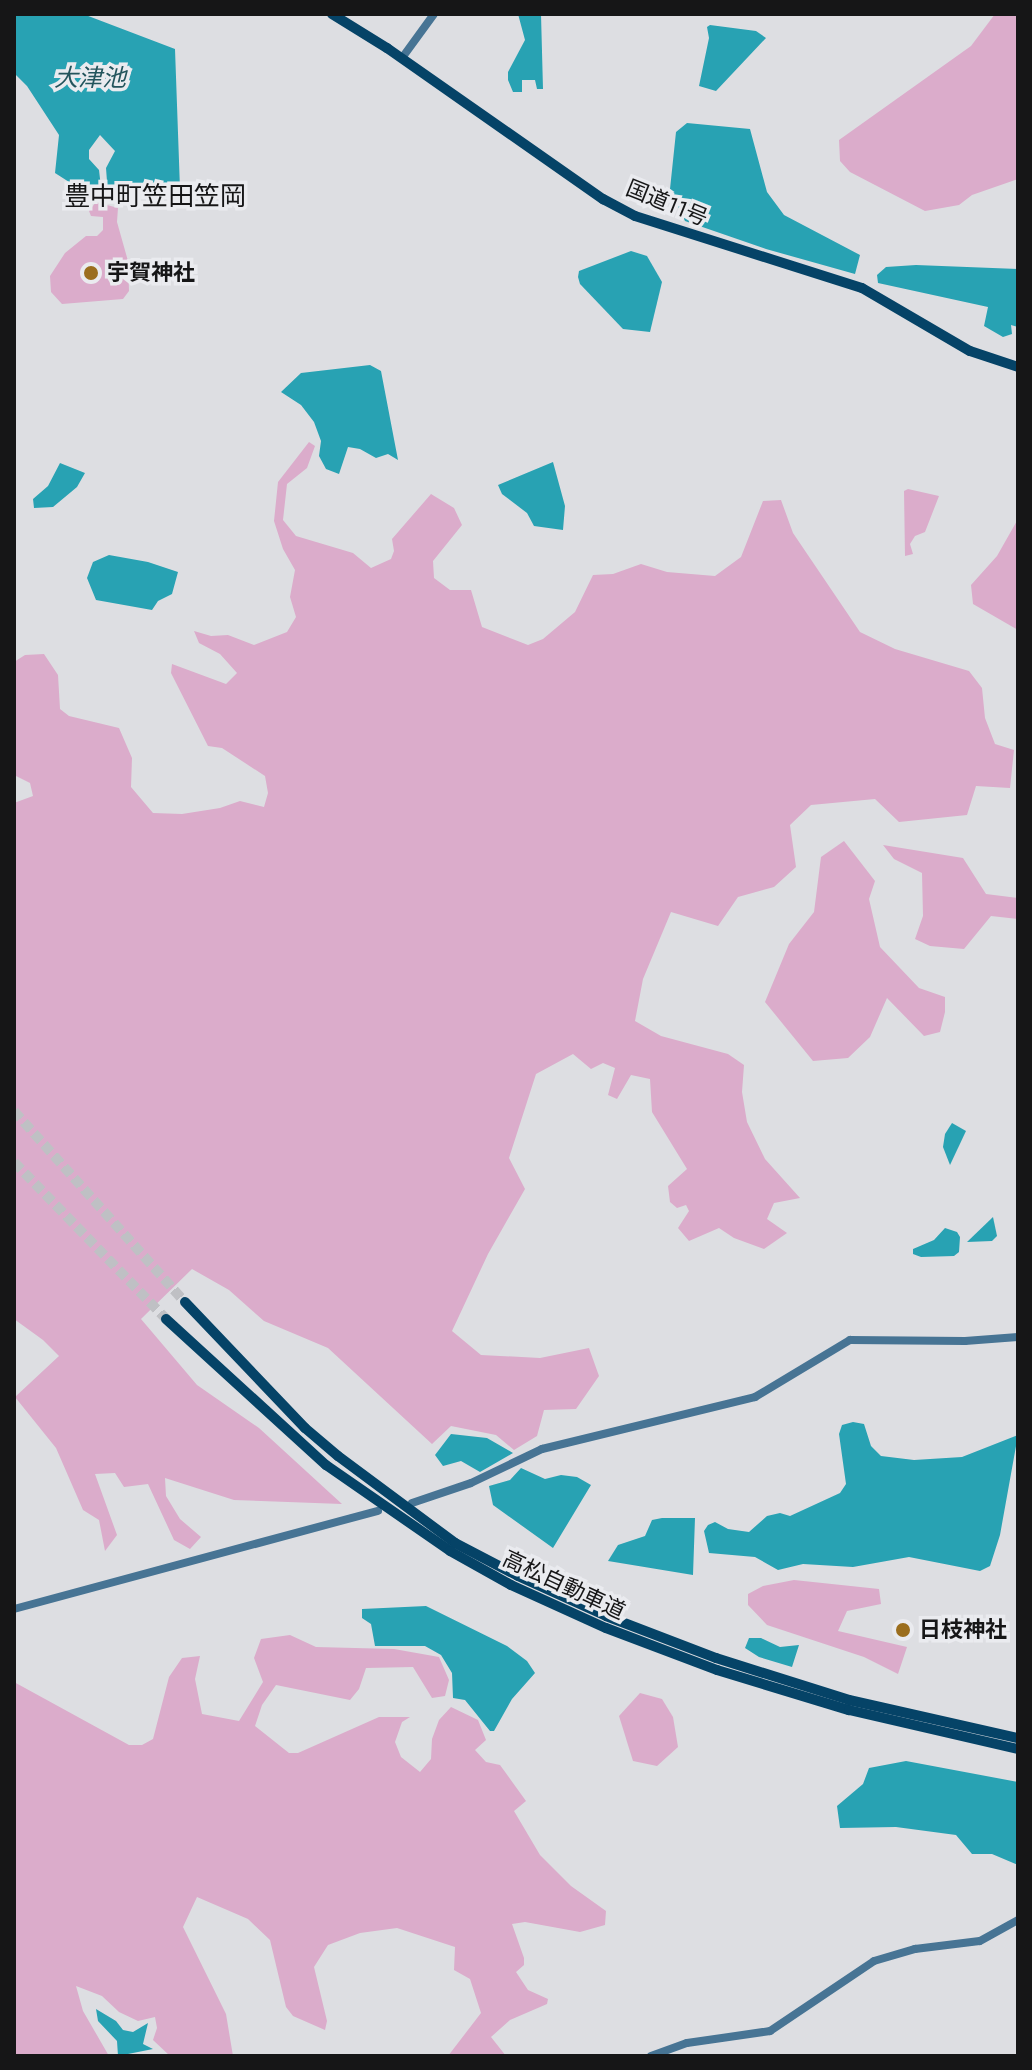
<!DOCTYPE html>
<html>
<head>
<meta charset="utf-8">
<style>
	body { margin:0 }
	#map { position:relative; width:1032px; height:2070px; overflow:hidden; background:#dddee2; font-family:Jost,"Noto Sans JP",sans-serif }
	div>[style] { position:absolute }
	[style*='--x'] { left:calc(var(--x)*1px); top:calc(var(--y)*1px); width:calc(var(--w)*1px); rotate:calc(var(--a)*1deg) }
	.green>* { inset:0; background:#dbaccb }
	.water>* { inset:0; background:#28a2b3 }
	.highway-tunnel>* { height:10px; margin-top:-5px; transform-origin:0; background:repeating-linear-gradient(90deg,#bfc0c4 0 10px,transparent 0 15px) }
	.secondary>* { height:8px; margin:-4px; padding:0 4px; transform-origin:4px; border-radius:4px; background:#477494 }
	.highway>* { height:10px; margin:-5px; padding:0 5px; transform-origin:5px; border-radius:5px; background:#054367 }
	.dots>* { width:22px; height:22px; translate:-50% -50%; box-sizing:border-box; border:4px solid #eaebef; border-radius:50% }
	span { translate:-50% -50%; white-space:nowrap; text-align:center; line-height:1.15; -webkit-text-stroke:7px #eaebef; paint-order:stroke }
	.street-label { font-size:22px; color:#161617 }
	.poi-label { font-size:22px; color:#161617; font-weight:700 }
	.left { translate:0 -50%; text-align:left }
	.water-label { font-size:24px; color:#23545c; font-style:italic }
	.quarter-label { font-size:26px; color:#161617 }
	.frame { position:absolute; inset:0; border:16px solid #161617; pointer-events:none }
</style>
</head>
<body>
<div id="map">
	<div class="green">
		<div style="clip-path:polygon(995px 14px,1018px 14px,1018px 179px,972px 195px,959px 205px,925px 211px,850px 172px,840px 161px,839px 140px,971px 46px)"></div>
		<div style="clip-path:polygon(96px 202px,118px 208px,117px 222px,128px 261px,129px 291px,123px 299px,62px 304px,51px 292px,50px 276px,65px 253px,86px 236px,97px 236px,103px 230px,103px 217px,91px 216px,89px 211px)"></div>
		<div style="clip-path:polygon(309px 442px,315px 446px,307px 468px,287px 484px,283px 520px,296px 536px,353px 553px,371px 568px,391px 559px,394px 551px,392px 539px,431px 494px,454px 508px,462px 525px,433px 561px,434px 578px,450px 590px,471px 590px,482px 627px,528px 645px,543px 639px,575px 612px,593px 575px,613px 574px,641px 564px,667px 572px,715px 576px,741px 557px,763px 501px,781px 500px,793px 533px,860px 632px,895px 649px,969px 671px,982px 688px,985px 718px,995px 744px,1014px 750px,1010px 788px,976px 786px,967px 815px,899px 822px,875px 799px,811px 805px,790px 825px,796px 867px,774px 887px,738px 897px,718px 926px,671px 912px,643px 979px,635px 1021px,661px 1036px,728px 1054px,744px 1065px,742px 1092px,747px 1122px,765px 1159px,800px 1198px,774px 1203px,767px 1219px,787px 1233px,764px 1249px,734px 1238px,719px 1228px,689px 1241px,678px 1228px,689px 1211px,686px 1205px,677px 1208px,670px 1202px,668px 1186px,687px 1169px,652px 1112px,650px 1079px,631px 1075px,617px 1099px,608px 1095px,615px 1068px,603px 1063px,591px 1069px,573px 1054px,536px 1074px,509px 1158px,525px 1189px,488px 1254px,452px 1331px,481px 1355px,540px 1358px,589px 1348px,599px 1376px,576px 1409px,544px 1410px,537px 1436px,514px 1450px,496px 1435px,451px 1426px,432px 1444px,328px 1348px,264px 1321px,229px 1290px,192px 1269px,141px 1319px,197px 1385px,259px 1428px,342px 1504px,234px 1500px,165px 1478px,166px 1496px,180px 1519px,201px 1537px,190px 1549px,174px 1540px,148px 1484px,124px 1487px,115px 1473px,95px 1474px,117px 1535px,105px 1551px,99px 1520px,83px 1510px,56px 1448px,15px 1397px,59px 1356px,43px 1340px,14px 1319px,14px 803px,33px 796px,30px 783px,14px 775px,14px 662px,25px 655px,44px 654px,58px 675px,60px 709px,69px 716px,119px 728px,132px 758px,131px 787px,153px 813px,182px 814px,220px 808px,240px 801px,264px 807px,268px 793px,265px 776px,222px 748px,208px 746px,171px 673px,172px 664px,226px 684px,237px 673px,220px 654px,199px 643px,194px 631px,211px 636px,228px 635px,254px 645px,287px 632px,296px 617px,290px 597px,295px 570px,283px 549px,274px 521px,278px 482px)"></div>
		<div style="clip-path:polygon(908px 489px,939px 496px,925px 532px,915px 536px,910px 544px,913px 554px,905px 556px,904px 491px)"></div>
		<div style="clip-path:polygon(1018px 519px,1018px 630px,973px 604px,971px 585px,997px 556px)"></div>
		<div style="clip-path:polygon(844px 841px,875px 881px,869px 899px,880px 947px,919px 988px,945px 997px,945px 1012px,940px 1032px,924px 1036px,887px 998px,870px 1037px,848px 1058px,813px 1061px,765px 1002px,789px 944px,814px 912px,821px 857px)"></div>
		<div style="clip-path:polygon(883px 845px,963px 858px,986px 894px,1018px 898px,1018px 919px,991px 916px,964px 949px,930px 946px,915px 939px,923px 916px,922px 873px,894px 859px)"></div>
		<div style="clip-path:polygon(794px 1580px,879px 1589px,881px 1604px,847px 1611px,838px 1631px,907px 1647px,898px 1674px,864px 1657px,767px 1625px,748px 1605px,748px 1594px,763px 1586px)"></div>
		<div style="clip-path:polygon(290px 1635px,316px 1647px,394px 1649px,439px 1657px,449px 1680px,445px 1696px,432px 1698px,413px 1667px,366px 1668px,359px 1689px,350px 1700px,276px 1685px,262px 1705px,255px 1726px,289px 1753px,298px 1753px,379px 1717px,410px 1717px,402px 1722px,395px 1742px,401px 1757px,420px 1772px,431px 1759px,432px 1739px,439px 1720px,451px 1707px,478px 1720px,486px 1740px,475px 1750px,486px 1762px,500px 1765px,526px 1801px,514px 1811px,540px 1855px,571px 1886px,606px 1911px,605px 1925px,580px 1932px,525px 1922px,512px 1924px,524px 1958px,524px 1965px,516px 1972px,528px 1990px,548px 1999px,547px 2004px,510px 2020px,491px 2037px,506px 2056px,448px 2056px,481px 2013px,470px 1979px,454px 1970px,455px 1947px,397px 1928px,360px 1933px,328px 1945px,314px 1967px,327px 2021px,325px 2030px,293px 2016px,286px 2007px,270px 1940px,248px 1919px,197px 1897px,183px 1927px,226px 2014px,233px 2056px,170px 2056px,153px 2040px,157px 2028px,155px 2017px,138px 2021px,119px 2012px,102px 1996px,76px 1986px,83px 2011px,109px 2056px,14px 2056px,14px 1682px,129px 1745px,142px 1745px,153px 1739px,169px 1677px,182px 1658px,200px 1656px,195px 1679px,202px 1714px,239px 1721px,263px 1682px,254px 1658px,261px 1639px)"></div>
		<div style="clip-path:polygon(640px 1693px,662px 1699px,673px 1717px,678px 1747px,657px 1766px,633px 1761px,619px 1716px)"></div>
	</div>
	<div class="water">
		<div style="clip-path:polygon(14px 14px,83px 14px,175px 49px,180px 189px,108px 195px,106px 168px,115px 151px,100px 135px,89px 150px,89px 159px,99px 170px,102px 196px,91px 196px,55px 173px,59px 135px,27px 86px,14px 73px)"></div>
		<div style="clip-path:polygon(518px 14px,541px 14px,543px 89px,537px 89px,535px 80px,522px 80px,522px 92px,513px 92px,508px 80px,508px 72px,525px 40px)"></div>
		<div style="clip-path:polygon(710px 25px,756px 31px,766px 38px,716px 91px,699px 86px,709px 38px,707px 27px)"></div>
		<div style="clip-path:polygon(687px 123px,750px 129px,767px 192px,784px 215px,860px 255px,855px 274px,766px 249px,685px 221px,670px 189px,676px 132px)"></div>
		<div style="clip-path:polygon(631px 251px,647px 256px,662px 282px,650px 332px,623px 329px,580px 284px,578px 277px,579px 271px)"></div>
		<div style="clip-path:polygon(916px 265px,1018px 269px,1018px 327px,1011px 325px,1012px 334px,1003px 337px,984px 326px,988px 307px,878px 283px,877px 275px,886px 267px)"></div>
		<div style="clip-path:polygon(370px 365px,381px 371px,398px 460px,388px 454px,376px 458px,360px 449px,348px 447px,339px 474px,326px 469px,319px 456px,321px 441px,314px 422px,301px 405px,281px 392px,301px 373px)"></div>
		<div style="clip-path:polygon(553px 462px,565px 506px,563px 530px,534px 526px,527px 513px,502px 494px,498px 485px)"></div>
		<div style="clip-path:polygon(60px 463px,85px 473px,77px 487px,53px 507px,34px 508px,33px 499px,48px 486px)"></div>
		<div style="clip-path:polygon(109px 555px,148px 562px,178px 572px,172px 594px,158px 601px,152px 610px,96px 600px,87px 578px,93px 562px)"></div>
		<div style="clip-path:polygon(952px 1123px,966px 1131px,950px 1165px,943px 1147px,945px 1134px)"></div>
		<div style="clip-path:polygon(993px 1217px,997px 1236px,992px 1241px,967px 1242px)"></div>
		<div style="clip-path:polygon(945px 1228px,957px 1232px,960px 1237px,959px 1252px,954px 1256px,921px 1257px,913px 1254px,913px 1249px,934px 1240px)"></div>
		<div style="clip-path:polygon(853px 1422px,864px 1424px,871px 1446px,881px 1456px,914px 1460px,962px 1457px,1018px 1435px,1000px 1535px,990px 1566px,980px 1571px,909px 1557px,853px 1567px,803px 1564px,778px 1570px,755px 1557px,709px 1553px,704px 1531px,708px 1525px,715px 1522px,728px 1529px,749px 1532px,767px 1516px,780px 1513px,790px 1516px,840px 1493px,846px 1484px,839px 1434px,842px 1425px)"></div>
		<div style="clip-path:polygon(451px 1434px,487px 1438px,513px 1453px,480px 1472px,461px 1461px,443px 1466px,435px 1455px)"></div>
		<div style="clip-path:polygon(521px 1468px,545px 1479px,561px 1475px,577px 1477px,591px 1485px,553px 1548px,493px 1505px,489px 1486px,510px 1480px)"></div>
		<div style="clip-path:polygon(662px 1518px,695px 1518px,693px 1575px,608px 1561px,618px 1545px,645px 1536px,652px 1520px)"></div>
		<div style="clip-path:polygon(426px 1606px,507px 1646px,527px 1661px,535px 1673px,512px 1699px,494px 1731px,490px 1731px,465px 1700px,453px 1698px,452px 1673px,441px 1655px,425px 1646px,375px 1646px,371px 1624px,362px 1618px,362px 1609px)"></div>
		<div style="clip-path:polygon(749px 1638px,761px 1638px,780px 1647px,799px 1645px,792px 1667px,759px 1657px,745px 1648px)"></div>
		<div style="clip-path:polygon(906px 1761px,1018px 1782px,1018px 1865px,992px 1854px,972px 1854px,956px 1835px,896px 1827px,840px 1828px,837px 1806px,863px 1784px,869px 1768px)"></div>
		<div style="clip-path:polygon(96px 2009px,116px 2021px,123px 2030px,133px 2032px,148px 2023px,143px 2044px,153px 2049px,118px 2056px,117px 2041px,98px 2021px)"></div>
	</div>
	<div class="highway-tunnel">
		<div style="--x:14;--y:1111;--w:256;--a:48.2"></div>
		<div style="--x:14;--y:1162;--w:219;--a:45.9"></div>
	</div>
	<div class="secondary">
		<div style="--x:402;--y:58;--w:54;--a:-54"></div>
		<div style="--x:412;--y:1503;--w:62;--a:-18.7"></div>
		<div style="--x:471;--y:1483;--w:79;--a:-25.6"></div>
		<div style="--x:542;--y:1449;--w:219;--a:-13.7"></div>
		<div style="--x:755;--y:1397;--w:111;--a:-31"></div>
		<div style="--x:850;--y:1340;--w:115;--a:0.5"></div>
		<div style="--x:965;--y:1341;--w:53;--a:-4.3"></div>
		<div style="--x:14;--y:1609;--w:377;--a:-15.1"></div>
		<div style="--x:651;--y:2056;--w:38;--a:-20"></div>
		<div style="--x:687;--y:2043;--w:84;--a:-8.2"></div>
		<div style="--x:770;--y:2031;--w:125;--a:-33.9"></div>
		<div style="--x:874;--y:1961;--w:43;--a:-16.3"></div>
		<div style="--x:915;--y:1949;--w:65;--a:-7"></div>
		<div style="--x:980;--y:1941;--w:43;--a:-28.9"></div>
	</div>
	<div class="highway">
		<div style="--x:332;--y:14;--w:65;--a:31.7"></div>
		<div style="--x:387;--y:48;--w:264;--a:35"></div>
		<div style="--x:603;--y:199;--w:36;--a:28"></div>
		<div style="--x:635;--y:216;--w:238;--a:17.6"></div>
		<div style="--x:862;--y:288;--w:125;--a:30.3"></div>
		<div style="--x:970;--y:351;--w:51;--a:18.4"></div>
		<div style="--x:185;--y:1302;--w:174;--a:46.4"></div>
		<div style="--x:305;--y:1428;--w:43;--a:40.3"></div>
		<div style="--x:338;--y:1456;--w:146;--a:36.6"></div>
		<div style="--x:455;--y:1543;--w:71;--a:27.6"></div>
		<div style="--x:518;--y:1576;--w:97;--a:24.4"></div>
		<div style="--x:606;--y:1616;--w:118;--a:20.9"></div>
		<div style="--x:716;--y:1658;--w:139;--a:17.5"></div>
		<div style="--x:849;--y:1700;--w:173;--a:12.7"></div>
		<div style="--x:166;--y:1319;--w:217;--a:42.4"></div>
		<div style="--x:326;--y:1465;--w:151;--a:34.7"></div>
		<div style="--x:450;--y:1551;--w:70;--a:29.1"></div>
		<div style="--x:511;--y:1585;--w:104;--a:24.4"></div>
		<div style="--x:606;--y:1628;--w:119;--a:20.7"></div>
		<div style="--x:717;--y:1670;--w:138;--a:16.9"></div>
		<div style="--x:849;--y:1710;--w:173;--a:13"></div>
	</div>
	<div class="dots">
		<div style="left:91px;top:273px;background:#9b6e1e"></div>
		<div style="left:903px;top:1630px;background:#9b6e1e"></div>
	</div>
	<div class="street-label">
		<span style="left:667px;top:203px;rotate:22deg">国道11号</span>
		<span style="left:564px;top:1585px;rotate:25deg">高松自動車道</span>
	</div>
	<div class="poi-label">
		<span class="left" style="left:107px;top:273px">宇賀神社</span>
		<span class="left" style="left:919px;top:1630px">日枝神社</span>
	</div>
	<div class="water-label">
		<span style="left:90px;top:78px">大津池</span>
	</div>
	<div class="quarter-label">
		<span style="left:155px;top:197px">豊中町笠田笠岡</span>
	</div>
	<div class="frame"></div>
</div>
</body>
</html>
